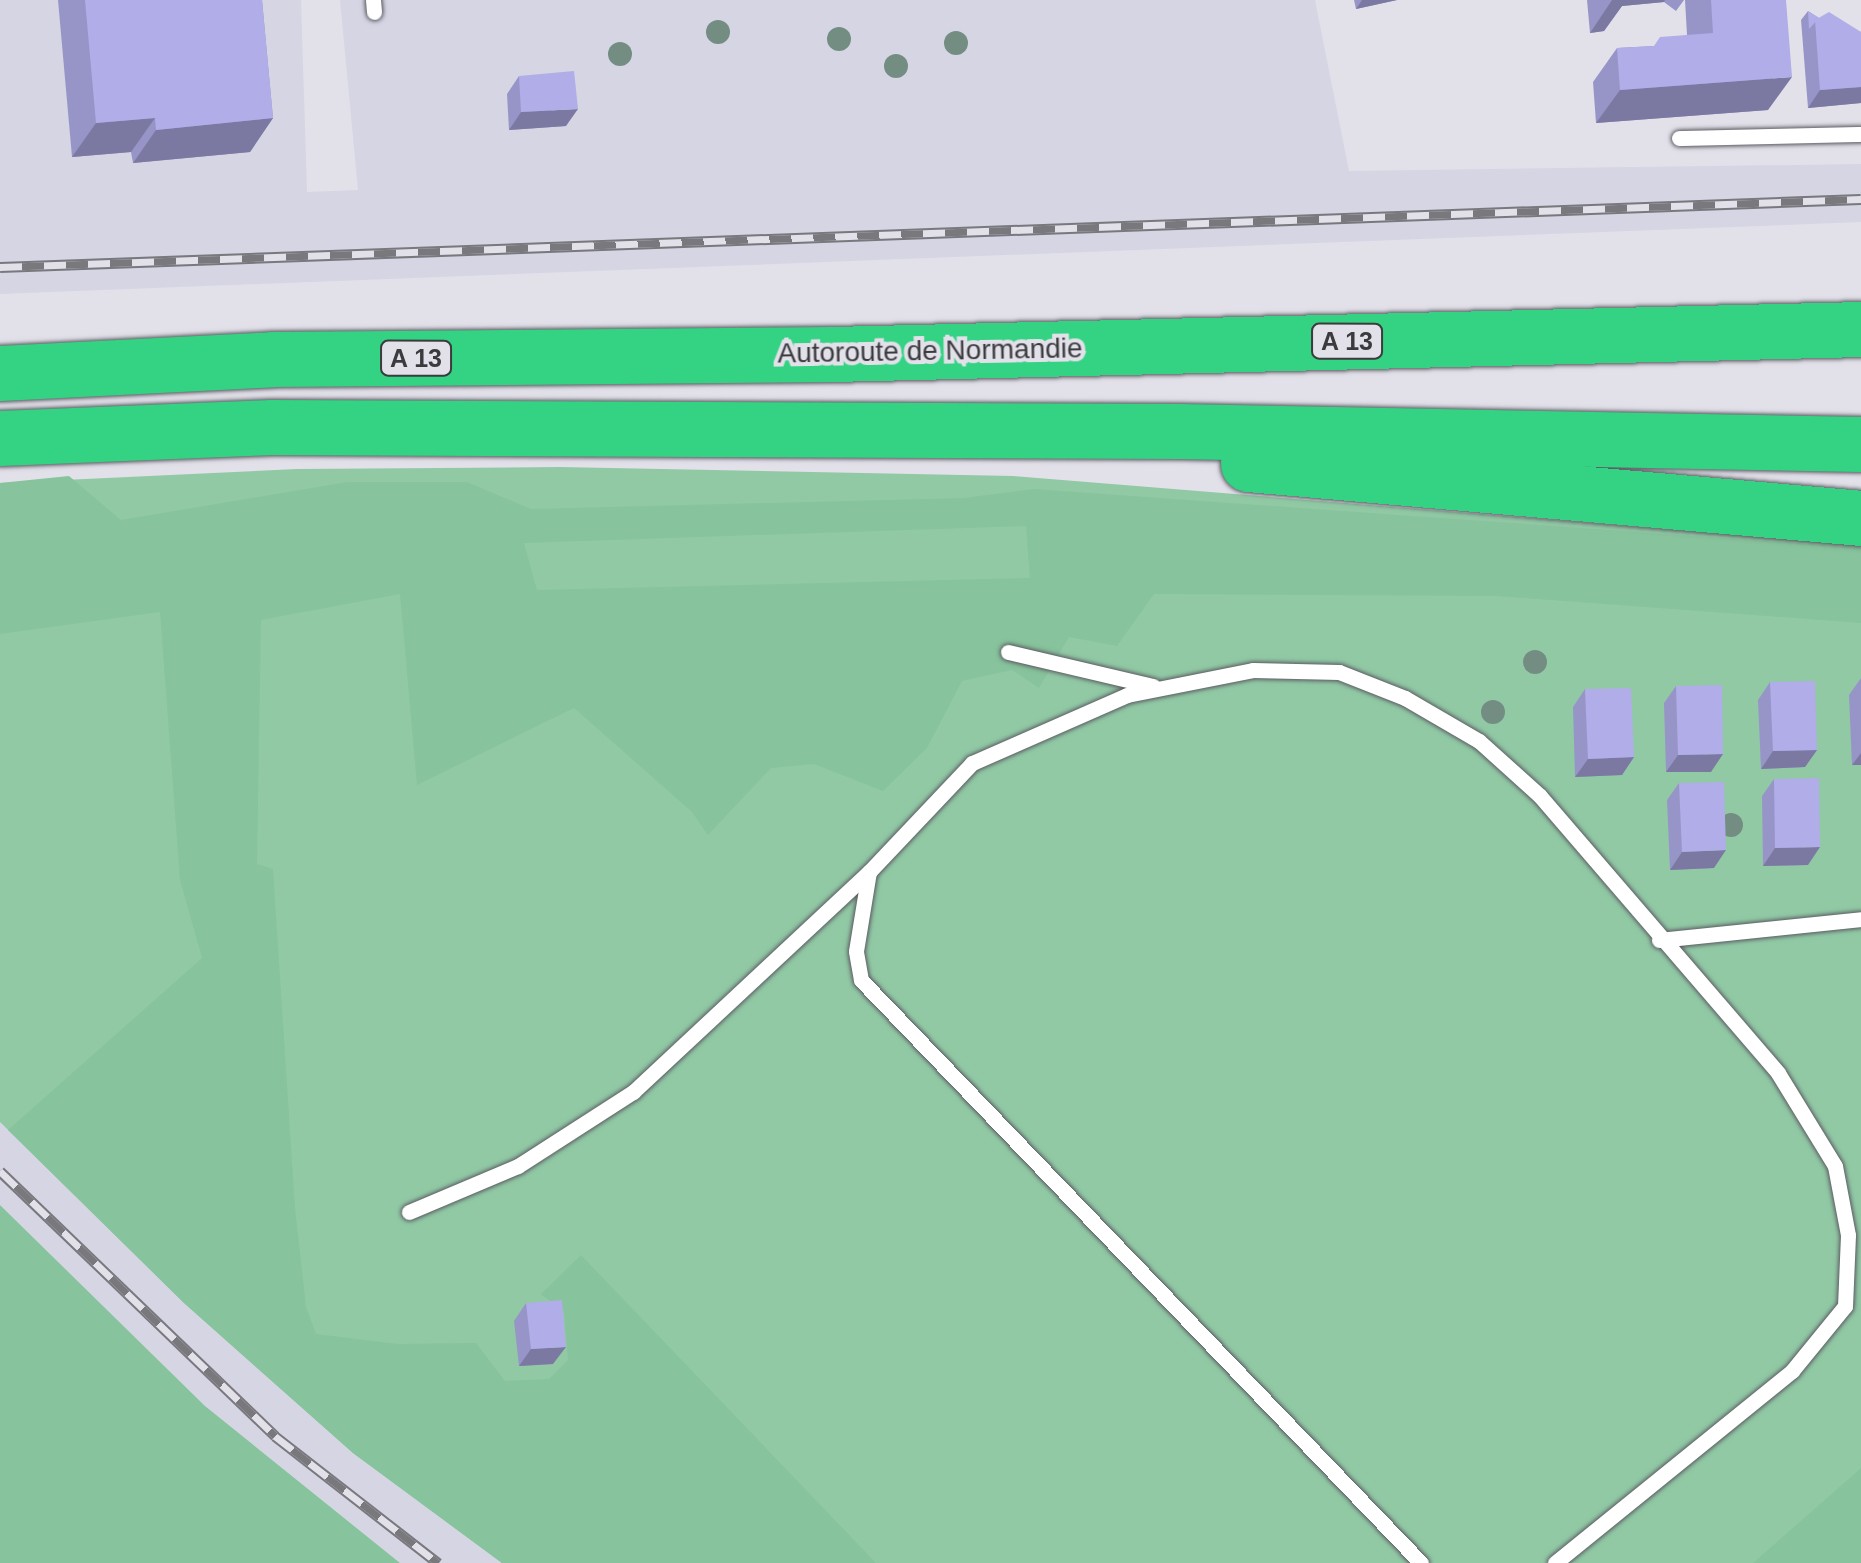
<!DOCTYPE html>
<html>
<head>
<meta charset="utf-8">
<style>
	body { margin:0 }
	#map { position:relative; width:1861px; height:1563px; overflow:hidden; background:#e2e1ea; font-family:Arial,sans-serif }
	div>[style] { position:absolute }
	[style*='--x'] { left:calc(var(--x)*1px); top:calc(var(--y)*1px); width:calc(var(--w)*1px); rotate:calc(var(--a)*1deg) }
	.built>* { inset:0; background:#d5d5e4 }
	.green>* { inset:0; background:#91c9a5 }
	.forest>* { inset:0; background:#87c39c }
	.roads { filter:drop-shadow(0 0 2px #5c5c63) drop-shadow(0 0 2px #5c5c63) }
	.service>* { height:15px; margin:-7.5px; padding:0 7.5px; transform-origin:7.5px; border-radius:7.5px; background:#fff }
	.motorway>* { height:55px; margin:-27.5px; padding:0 27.5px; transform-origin:27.5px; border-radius:27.5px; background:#34d383 }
	.rail>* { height:11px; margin-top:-5.5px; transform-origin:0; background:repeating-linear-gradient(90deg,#e2e1ea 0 22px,#78787d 0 44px); box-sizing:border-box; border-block:2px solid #78787d }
	.trees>* { width:24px; height:24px; margin:-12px; border-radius:50%; background:#748d83 }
	.wall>* { inset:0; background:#9795c8 }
	.shaded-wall>* { inset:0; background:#7b79a2 }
	.building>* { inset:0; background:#b0ade8 }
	span { translate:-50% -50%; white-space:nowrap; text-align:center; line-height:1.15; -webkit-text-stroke:8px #e2e1ea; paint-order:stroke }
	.shield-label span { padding:2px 8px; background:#e2e1ea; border:2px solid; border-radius:8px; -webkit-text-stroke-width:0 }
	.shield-label { font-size:25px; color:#3b3b3e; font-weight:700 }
	.street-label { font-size:28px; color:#3b3b3e }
</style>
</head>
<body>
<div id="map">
	<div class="built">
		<div style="clip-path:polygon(0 0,301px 0,307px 192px,358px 190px,340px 0,1315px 0,1349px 171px,1861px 164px,1861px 222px,0 294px)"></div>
		<div style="clip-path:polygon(0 1122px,184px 1303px,353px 1453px,502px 1563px,400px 1563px,205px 1406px,0 1205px)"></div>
	</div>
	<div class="green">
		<div style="clip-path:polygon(560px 467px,1013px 476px,1861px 545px,1861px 1563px,502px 1563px,353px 1453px,184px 1303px,0 1122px,0 483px,297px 469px)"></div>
	</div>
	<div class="forest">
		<div style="clip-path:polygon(evenodd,69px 476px,121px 520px,347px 482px,467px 482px,531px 509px,964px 498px,1034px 489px,1861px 548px,1861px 623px,1496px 596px,1154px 594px,1117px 646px,1069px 637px,1039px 688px,1012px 670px,962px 681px,927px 748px,883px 791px,814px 764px,771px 768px,708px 835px,692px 812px,574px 708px,417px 785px,400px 594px,261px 620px,257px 864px,273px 869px,295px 1207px,306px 1307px,316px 1334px,398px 1344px,476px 1343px,505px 1381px,549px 1379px,568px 1360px,564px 1312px,541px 1294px,581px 1255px,876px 1563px,502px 1563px,353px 1453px,184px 1303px,8px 1130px,202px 958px,180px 880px,160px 612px,0 634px,0 483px,69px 476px,1026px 526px,1030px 578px,537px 590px,524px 543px,1026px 526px)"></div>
		<div style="clip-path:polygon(0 1205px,205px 1406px,400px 1563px,0 1563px)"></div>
		<div style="clip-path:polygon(1861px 1468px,1861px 1563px,1753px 1563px)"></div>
	</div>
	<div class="roads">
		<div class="service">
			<div style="--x:373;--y:0;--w:12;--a:85"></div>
			<div style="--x:1679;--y:138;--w:182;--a:-1.3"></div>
			<div style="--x:1008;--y:652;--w:149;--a:13.2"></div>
			<div style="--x:1659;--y:940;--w:203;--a:-5.9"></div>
			<div style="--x:409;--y:1212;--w:118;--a:-22.9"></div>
			<div style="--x:518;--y:1166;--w:137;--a:-32.8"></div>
			<div style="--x:633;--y:1092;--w:323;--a:-43"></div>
			<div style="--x:1421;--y:1563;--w:808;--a:-133.85"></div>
			<div style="--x:861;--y:980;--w:29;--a:-100"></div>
			<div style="--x:856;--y:951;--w:80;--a:-80.7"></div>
			<div style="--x:869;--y:872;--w:150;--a:-46.6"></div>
			<div style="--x:972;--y:763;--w:169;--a:-23.7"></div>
			<div style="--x:1127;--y:695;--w:128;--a:-11.2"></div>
			<div style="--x:1253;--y:670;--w:86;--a:1.3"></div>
			<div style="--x:1339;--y:672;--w:71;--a:21.5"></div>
			<div style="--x:1405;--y:698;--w:86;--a:30.2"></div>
			<div style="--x:1479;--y:741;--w:82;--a:42"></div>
			<div style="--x:1540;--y:796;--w:365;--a:49.3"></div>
			<div style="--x:1778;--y:1073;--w:109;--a:58.5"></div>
			<div style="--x:1835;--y:1166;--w:70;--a:79.3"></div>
			<div style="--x:1848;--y:1235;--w:71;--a:92.4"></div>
			<div style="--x:1845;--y:1306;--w:84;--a:129.2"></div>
			<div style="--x:1792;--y:1371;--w:305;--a:141"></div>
		</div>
		<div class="motorway">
			<div style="--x:0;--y:373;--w:273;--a:-2.9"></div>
			<div style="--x:273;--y:359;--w:559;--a:-0.51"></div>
			<div style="--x:832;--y:354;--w:1029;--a:-1.39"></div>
			<div style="--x:0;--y:438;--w:272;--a:-2.3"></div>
			<div style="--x:272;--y:427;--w:906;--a:0.25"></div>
			<div style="--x:1178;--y:431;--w:683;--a:1.09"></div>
			<div style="--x:1248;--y:464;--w:615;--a:5.03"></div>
		</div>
	</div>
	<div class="rail">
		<div style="--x:0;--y:267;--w:1862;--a:-2.09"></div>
		<div style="--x:0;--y:1171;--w:382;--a:43.9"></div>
		<div style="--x:275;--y:1436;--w:207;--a:37.9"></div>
	</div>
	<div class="trees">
		<div style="left:718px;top:32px"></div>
		<div style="left:839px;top:39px"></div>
		<div style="left:956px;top:43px"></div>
		<div style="left:620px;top:54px"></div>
		<div style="left:896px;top:66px"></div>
		<div style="left:1535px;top:662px"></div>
		<div style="left:1493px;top:712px"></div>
		<div style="left:1731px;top:825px"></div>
	</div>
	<div class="wall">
		<div style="clip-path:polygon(58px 0,262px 0,273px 118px,250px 152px,133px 163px,131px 152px,72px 157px)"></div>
		<div style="clip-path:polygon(1354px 0,1397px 0,1356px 9px)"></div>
		<div style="clip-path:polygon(1587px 0,1684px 0,1676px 11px,1664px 2px,1622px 6px,1604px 31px,1590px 33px)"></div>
		<div style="clip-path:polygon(1685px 0,1786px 0,1768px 110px,1596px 123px,1593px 82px,1617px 48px,1654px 46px,1687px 35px)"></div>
		<div style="clip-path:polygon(1808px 11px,1819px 18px,1861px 32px,1861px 103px,1808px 108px,1801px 20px)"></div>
		<div style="clip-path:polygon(519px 76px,566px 126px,509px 130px,507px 94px)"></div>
		<div style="clip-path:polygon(1861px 678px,1861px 765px,1852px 765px,1849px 695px)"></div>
		<div style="clip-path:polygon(1770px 682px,1817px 750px,1805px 767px,1761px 769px,1758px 700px)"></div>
		<div style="clip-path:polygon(1676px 686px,1711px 772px,1666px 772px,1664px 703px)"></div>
		<div style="clip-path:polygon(1585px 689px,1634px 757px,1622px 775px,1575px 777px,1573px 707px)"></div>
		<div style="clip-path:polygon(1774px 779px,1808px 865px,1763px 866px,1762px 796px)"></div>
		<div style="clip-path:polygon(1679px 783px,1714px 868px,1670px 870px,1667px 800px)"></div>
		<div style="clip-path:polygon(526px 1303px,553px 1364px,519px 1366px,514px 1321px)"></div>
	</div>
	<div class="shaded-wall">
		<div style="clip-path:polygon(1362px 0,1397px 0,1356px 9px)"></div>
		<div style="clip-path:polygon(1612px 0,1665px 0,1664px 2px,1622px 6px,1604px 31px,1590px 33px)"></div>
		<div style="clip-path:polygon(1792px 77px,1768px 110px,1596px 123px,1620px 90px)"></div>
		<div style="clip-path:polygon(1861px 87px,1861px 103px,1808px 108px,1820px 90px)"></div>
		<div style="clip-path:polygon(578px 109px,566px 126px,509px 130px,521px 112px)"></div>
		<div style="clip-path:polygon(155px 118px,131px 152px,72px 157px,96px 123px)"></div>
		<div style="clip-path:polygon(273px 118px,250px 152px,133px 163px,156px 130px)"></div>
		<div style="clip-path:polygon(1817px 750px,1805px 767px,1761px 769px,1773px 751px)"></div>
		<div style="clip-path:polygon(1861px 753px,1861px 765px,1852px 765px)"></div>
		<div style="clip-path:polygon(1723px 754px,1711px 772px,1666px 772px,1678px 755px)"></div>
		<div style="clip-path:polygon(1634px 757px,1622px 775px,1575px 777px,1588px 759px)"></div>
		<div style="clip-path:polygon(1820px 847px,1808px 865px,1763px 866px,1775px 848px)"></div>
		<div style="clip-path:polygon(1726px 850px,1714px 868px,1670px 870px,1682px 852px)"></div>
		<div style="clip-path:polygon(566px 1347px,553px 1364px,519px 1366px,531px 1349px)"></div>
	</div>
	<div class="building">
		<div style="clip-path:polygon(85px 0,262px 0,273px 118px,156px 130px,155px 118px,96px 123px)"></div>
		<div style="clip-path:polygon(1711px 0,1786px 0,1792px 77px,1620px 90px,1617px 48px,1654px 46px,1660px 37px,1713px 33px)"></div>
		<div style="clip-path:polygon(1808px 11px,1819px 18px,1809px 29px)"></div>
		<div style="clip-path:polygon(1829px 12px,1861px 32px,1861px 87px,1820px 90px,1815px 20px)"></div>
		<div style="clip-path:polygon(574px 71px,578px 109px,521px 112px,519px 76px)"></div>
		<div style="clip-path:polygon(1815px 681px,1817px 750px,1773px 751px,1770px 682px)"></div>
		<div style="clip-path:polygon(1722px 685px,1723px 754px,1678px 755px,1676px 686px)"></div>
		<div style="clip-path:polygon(1631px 688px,1634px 757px,1588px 759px,1585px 689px)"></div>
		<div style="clip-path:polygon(1819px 778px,1820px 847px,1775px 848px,1774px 779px)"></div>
		<div style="clip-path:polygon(1724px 782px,1726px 850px,1682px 852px,1679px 783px)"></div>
		<div style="clip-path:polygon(562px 1300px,566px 1347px,531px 1349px,526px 1303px)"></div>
	</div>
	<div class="shield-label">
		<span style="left:1347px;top:341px">A 13</span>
		<span style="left:416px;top:358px">A 13</span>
	</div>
	<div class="street-label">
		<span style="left:930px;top:351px;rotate:-1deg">Autoroute de Normandie</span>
	</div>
</div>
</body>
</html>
